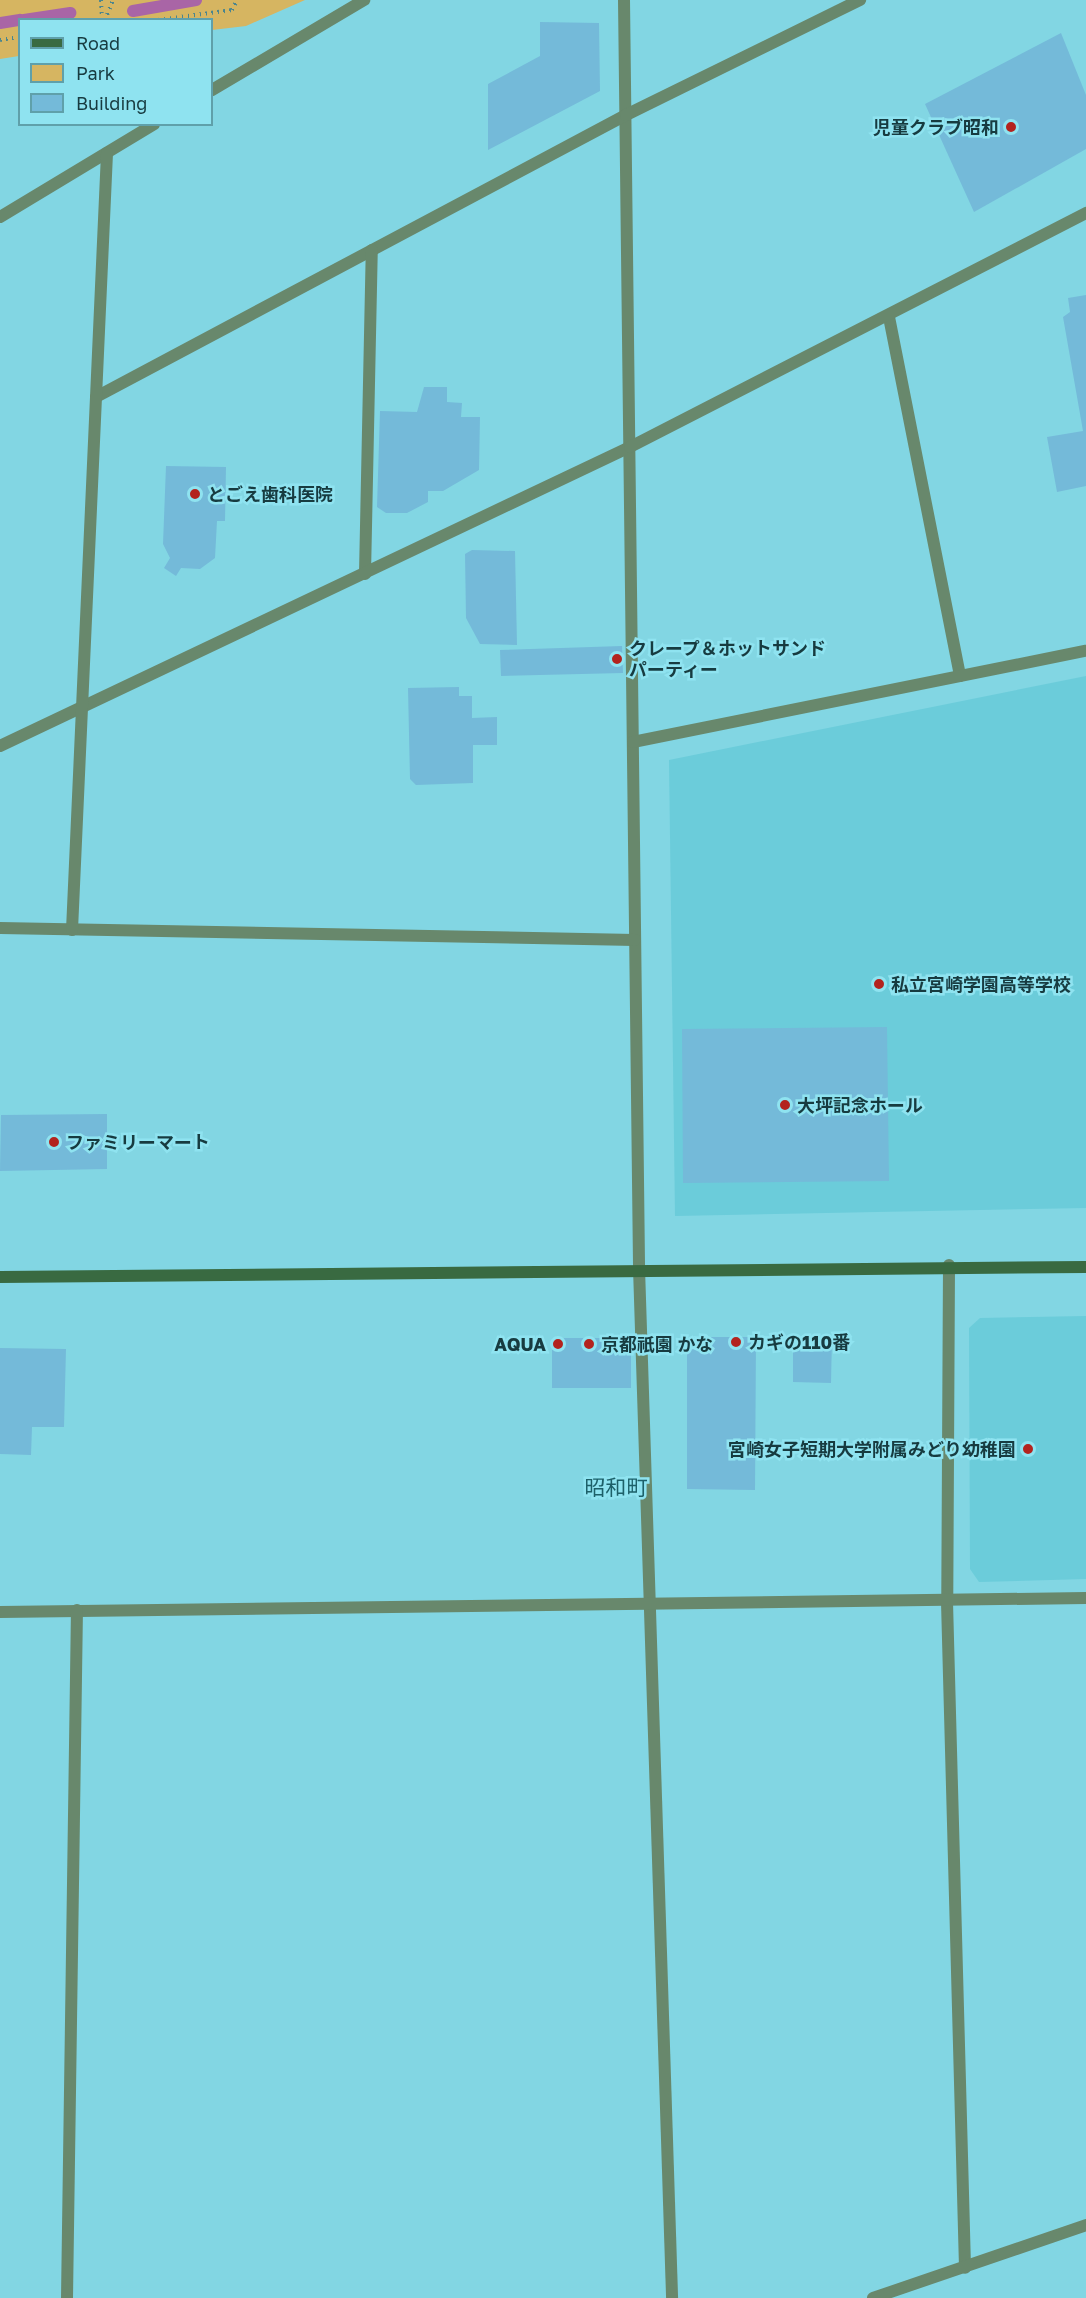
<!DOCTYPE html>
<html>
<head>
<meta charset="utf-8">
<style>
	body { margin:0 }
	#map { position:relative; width:1086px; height:2298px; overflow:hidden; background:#82d6e3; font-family:"Golos Text","Noto Sans JP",sans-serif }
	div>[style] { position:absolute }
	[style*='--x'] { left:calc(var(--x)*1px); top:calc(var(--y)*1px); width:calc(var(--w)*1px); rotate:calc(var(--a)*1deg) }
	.built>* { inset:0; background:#6bccda }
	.green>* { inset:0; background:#d6b561 }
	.stream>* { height:12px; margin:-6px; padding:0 6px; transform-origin:6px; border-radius:6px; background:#a965a6 }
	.building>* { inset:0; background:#74bad9 }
	.path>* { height:4px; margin-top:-2px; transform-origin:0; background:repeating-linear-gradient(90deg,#4a858e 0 1.5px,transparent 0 6px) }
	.street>* { height:12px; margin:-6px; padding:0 6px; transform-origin:6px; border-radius:6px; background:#68886c }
	.secondary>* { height:12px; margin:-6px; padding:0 6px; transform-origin:6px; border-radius:6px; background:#396a41 }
	.dots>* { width:16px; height:16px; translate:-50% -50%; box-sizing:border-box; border:3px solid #8fe3f0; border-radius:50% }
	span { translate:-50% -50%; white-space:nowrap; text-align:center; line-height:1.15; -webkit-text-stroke:5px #8fe3f0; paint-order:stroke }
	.poi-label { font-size:18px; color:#173b40; font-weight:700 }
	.right { translate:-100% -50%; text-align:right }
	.left { translate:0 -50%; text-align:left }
	.quarter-label { font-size:21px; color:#1d6069 }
	.legend { position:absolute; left:18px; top:18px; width:195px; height:108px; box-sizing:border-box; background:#8fe3f0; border:2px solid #5fa0aa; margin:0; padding:8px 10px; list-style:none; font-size:18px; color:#173b40 }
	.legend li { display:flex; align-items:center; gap:12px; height:30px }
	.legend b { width:30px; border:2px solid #5fa0aa }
</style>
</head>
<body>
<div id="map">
	<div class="built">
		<div style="clip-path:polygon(1086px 676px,1086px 1208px,675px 1216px,669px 760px)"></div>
		<div style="clip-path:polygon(1086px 1316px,1086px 1579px,979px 1582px,970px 1569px,969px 1328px,980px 1318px)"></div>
	</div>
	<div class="green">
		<div style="clip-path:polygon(0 0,305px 0,246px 26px,212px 30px,212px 20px,20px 20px,19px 56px,0 59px)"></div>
	</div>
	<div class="stream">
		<div style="--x:133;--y:11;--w:64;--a:-9.9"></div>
		<div style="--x:24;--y:20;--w:47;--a:-8.7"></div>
		<div style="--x:0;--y:23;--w:20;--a:-9"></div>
	</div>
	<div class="building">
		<div style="clip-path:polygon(540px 22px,599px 23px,600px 91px,488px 150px,488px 84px,540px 56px)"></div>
		<div style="clip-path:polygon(1061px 33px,1086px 95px,1086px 149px,974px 212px,925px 104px)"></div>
		<div style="clip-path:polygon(1086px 295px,1086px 486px,1057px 492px,1047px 437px,1083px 431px,1063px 317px,1070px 312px,1068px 298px)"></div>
		<div style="clip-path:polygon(424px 387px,447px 387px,447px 402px,462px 403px,461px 417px,480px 417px,479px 470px,443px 491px,428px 491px,428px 502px,407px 513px,386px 513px,377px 507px,380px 411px,417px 412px)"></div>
		<div style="clip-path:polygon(166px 466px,226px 467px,225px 521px,217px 521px,215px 558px,200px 569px,181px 568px,176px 576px,164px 568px,170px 558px,163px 544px)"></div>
		<div style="clip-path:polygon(472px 550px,515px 551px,517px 645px,480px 644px,466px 618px,465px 554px)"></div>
		<div style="clip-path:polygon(622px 646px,623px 673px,501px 676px,500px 650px)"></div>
		<div style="clip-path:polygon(459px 687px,459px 696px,472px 696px,472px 718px,497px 717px,497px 745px,473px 745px,473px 783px,416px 785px,410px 779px,408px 688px)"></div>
		<div style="clip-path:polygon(887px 1027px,889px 1181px,683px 1183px,682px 1029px)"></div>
		<div style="clip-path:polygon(107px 1114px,107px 1169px,0 1171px,1px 1115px)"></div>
		<div style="clip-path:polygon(793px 1336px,832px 1336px,831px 1383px,793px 1382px)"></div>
		<div style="clip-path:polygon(687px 1337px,756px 1337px,755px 1490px,687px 1489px)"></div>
		<div style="clip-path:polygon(552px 1338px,631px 1338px,631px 1388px,552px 1388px)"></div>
		<div style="clip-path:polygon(0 1348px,66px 1349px,64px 1427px,32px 1427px,31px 1455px,0 1454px)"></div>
	</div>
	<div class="path">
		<div style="--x:101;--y:0;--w:20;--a:87"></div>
		<div style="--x:105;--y:20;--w:22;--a:-68"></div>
		<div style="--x:158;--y:20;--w:75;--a:-7.7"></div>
		<div style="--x:232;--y:10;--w:11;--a:-63"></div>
		<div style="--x:0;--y:40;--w:20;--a:-9"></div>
	</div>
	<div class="street">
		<div style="--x:624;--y:0;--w:1268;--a:89.32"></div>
		<div style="--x:639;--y:1268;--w:1031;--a:88.16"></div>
		<div style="--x:212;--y:90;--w:177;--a:-30.6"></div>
		<div style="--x:0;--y:217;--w:180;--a:-31.1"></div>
		<div style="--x:889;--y:317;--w:366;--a:78.8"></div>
		<div style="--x:96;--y:397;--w:600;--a:-28.02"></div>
		<div style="--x:626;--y:115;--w:261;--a:-26.2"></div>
		<div style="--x:365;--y:574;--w:324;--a:-88.8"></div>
		<div style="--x:633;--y:742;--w:462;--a:-11.4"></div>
		<div style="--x:0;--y:746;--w:697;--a:-25.39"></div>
		<div style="--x:630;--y:447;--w:513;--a:-27.16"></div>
		<div style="--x:0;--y:928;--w:635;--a:1.08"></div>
		<div style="--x:72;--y:930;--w:778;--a:-87.42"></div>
		<div style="--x:949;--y:1265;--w:337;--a:90.3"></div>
		<div style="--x:947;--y:1602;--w:666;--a:88.45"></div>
		<div style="--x:0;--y:1612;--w:1086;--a:-0.74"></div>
		<div style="--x:67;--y:2298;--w:688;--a:-89.17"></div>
		<div style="--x:873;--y:2298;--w:225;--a:-18.9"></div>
	</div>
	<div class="secondary">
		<div style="--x:0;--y:1277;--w:1086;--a:-0.53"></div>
	</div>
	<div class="dots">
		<div style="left:1011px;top:127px;background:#b3231e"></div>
		<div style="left:195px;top:494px;background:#b3231e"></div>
		<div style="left:617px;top:659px;background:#b3231e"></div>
		<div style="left:879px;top:984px;background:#b3231e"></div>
		<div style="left:785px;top:1105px;background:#b3231e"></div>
		<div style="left:54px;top:1142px;background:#b3231e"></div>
		<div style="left:736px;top:1342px;background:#b3231e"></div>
		<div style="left:558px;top:1344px;background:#b3231e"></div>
		<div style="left:589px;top:1344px;background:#b3231e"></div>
		<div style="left:1028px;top:1449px;background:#b3231e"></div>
	</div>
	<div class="poi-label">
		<span class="right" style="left:999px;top:127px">児童クラブ昭和</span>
		<span class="left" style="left:207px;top:494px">とごえ歯科医院</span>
		<span class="left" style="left:629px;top:659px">クレープ＆ホットサンド<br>パーティー</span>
		<span class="left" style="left:891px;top:984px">私立宮崎学園高等学校</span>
		<span class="left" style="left:797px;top:1105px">大坪記念ホール</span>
		<span class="left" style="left:66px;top:1142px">ファミリーマート</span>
		<span class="left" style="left:748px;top:1342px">カギの110番</span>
		<span class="right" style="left:546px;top:1344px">AQUA</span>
		<span class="left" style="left:601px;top:1344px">京都祇園 かな</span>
		<span class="right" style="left:1016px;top:1449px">宮崎女子短期大学附属みどり幼稚園</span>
	</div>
	<div class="quarter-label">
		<span style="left:616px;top:1487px">昭和町</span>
	</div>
	<ul class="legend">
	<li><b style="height:8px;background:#396a41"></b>Road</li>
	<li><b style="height:16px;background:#d6b561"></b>Park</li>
	<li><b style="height:16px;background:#74bad9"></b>Building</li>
	</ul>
</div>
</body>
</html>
